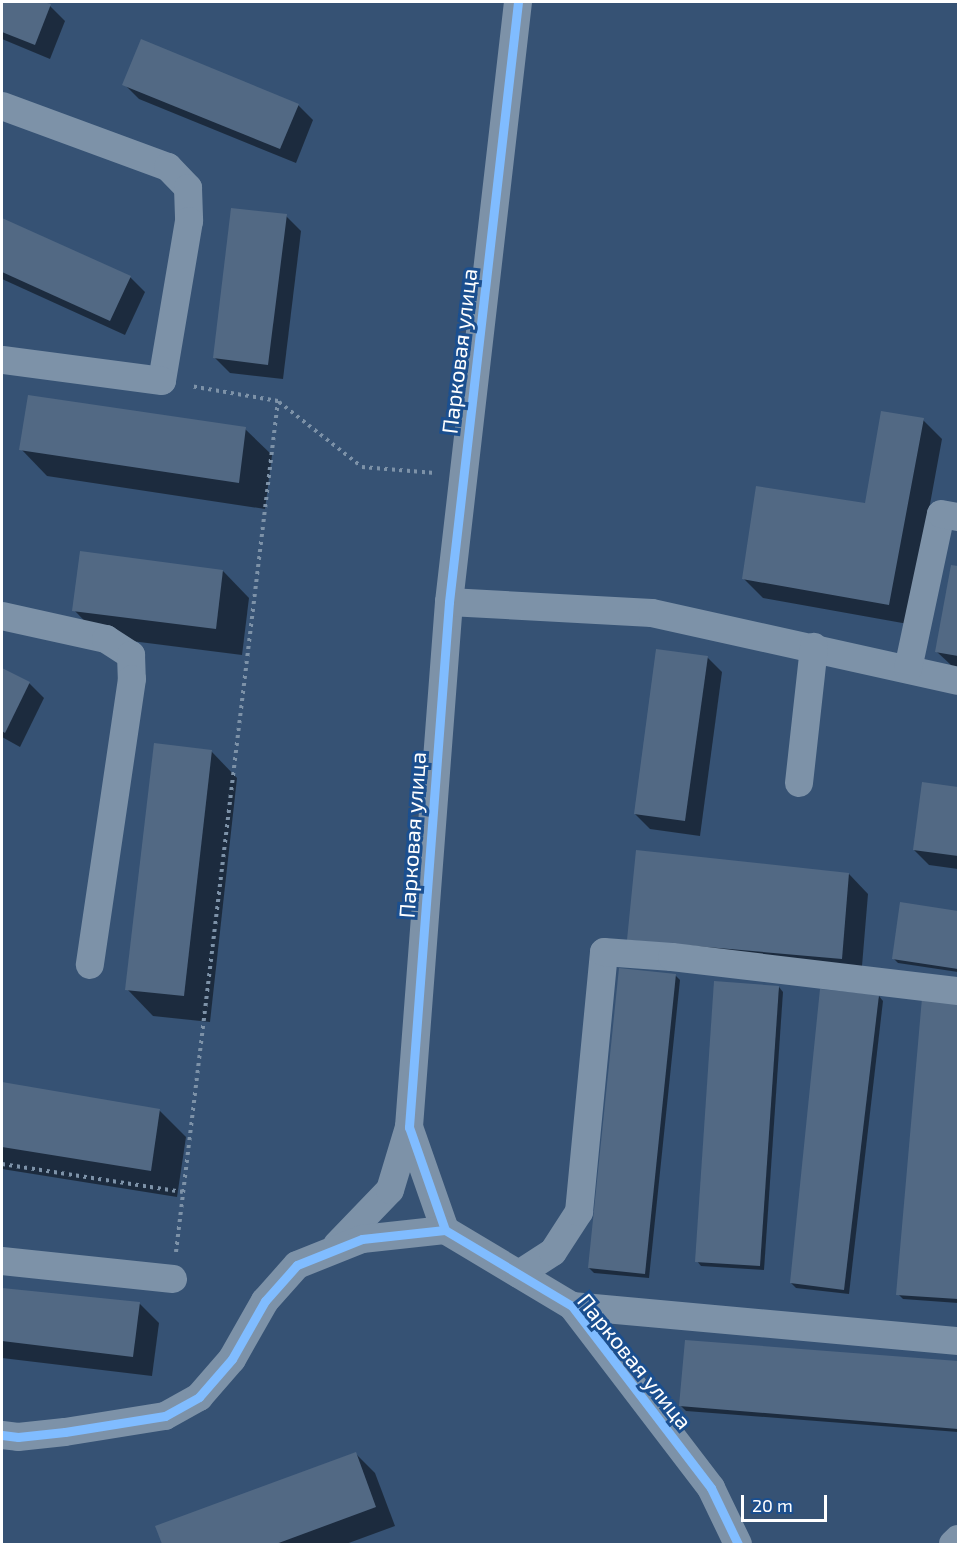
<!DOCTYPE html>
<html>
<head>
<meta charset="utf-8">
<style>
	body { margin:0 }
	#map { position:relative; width:960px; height:1546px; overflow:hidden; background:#365274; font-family:"Exo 2",sans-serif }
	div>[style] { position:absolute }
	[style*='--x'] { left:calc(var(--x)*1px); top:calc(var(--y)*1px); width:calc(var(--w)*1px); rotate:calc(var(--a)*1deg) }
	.shadow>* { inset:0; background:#0007 }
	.building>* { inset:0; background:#526984 }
	.path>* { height:4px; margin-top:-2px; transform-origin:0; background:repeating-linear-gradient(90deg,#7d92a8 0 3px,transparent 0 7.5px) }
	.minor>* { height:28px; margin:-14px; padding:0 14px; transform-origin:14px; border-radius:14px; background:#7d92a8 }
	.cycleway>* { height:9px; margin:-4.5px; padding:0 4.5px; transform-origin:4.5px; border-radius:4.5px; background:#80bcff }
	span { translate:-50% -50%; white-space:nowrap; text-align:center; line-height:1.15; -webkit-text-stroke:6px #1b4f8f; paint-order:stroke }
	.street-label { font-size:22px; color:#fff }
	.frame { position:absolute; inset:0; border:3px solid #fff; pointer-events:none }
	.scale { position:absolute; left:741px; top:1495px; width:86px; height:27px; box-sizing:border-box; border:3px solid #fff; border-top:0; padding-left:8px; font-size:18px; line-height:21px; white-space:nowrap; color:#fff; -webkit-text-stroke:4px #1b4f8f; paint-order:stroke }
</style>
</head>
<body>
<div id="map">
	<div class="shadow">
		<div style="clip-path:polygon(2px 2px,39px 2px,50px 6px,65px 21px,50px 59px,2px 39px)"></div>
		<div style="clip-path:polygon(124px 84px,298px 105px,313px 120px,296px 163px,139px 99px)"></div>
		<div style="clip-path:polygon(286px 216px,301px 231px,283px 379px,230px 373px,215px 358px)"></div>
		<div style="clip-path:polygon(2px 220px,130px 277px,145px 292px,125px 335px,2px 279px)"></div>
		<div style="clip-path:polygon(923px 420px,942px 439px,908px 624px,763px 598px,744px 579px,866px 505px)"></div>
		<div style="clip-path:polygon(245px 429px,272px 455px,265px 509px,47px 476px,21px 449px)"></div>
		<div style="clip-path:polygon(952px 566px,958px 568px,958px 668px,952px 666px,936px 651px)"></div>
		<div style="clip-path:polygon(223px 571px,249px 598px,242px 655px,100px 637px,74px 610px)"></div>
		<div style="clip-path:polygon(707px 657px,722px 672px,700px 836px,650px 829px,635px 814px)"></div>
		<div style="clip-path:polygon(2px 670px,29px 683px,44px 698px,20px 747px,2px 737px)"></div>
		<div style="clip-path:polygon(211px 751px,237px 778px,210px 1022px,153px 1016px,127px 989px)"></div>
		<div style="clip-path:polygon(923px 783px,958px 788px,958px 869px,929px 865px,914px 850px)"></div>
		<div style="clip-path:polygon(849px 874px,868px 894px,861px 978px,648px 959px)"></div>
		<div style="clip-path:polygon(901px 904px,958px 912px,958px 972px,898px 963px,893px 958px)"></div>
		<div style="clip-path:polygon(675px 975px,680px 980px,649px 1278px,594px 1273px,589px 1268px)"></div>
		<div style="clip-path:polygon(779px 987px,783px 992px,764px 1270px,701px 1266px,697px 1261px)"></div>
		<div style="clip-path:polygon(879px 996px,883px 1001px,849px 1294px,796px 1288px,791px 1283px)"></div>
		<div style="clip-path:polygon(923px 1000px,958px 1005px,958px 1303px,903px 1299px,898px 1294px)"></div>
		<div style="clip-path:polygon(2px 1084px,159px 1110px,186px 1137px,177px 1197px,2px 1169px)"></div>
		<div style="clip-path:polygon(2px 1289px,140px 1304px,159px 1323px,152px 1376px,2px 1358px)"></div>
		<div style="clip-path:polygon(686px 1341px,958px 1363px,958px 1432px,686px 1411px,681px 1406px)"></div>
		<div style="clip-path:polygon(355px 1453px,375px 1473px,395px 1526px,346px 1544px,163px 1544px,157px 1527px)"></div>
	</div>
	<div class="building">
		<div style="clip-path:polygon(2px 2px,43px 2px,51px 4px,35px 45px,2px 32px)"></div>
		<div style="clip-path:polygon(141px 39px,299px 104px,280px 149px,122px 85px)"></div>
		<div style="clip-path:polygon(231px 208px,287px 214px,268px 365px,213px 358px)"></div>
		<div style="clip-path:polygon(2px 218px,131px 276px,110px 321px,2px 272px)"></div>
		<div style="clip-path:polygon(28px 395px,246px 427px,239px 483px,19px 450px)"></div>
		<div style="clip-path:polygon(881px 411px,924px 418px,889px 605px,742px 579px,756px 486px,865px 503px)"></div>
		<div style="clip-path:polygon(80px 551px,223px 570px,216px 629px,72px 611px)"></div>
		<div style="clip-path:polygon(951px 565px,958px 566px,958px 656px,935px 652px)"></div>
		<div style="clip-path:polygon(656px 649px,708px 656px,685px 821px,634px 814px)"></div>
		<div style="clip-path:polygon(2px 668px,30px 682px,5px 733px,2px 731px)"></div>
		<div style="clip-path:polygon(154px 743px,212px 750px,184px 996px,125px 990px)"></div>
		<div style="clip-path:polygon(922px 782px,958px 787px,958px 856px,913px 850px)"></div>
		<div style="clip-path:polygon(636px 850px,849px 873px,842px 959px,627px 940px)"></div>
		<div style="clip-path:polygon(900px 902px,958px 911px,958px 969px,892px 959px)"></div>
		<div style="clip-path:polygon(619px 968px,676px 974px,645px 1274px,588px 1268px)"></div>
		<div style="clip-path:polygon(714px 981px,779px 986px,760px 1266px,695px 1262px)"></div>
		<div style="clip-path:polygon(820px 989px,879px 995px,844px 1290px,790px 1283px)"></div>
		<div style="clip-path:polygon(922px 998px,958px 1004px,958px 1299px,896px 1295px)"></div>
		<div style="clip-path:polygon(2px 1082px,160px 1109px,151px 1171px,2px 1147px)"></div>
		<div style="clip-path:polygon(2px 1288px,140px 1302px,133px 1357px,2px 1341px)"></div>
		<div style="clip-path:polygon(685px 1340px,958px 1361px,958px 1429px,679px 1406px)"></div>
		<div style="clip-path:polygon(356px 1452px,376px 1507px,276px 1544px,162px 1544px,155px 1526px)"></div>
	</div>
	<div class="path">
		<div style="--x:279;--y:402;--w:105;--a:38.1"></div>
		<div style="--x:362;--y:467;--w:73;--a:4.7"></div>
		<div style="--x:2;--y:1164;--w:183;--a:8.8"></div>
		<div style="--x:176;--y:1252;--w:857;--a:-83.17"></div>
		<div style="--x:278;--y:401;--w:89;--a:-170.3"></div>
	</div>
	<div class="minor">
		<div style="--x:518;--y:2;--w:604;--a:96.56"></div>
		<div style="--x:449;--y:602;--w:527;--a:94.36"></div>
		<div style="--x:409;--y:1127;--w:109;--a:70.7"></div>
		<div style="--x:445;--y:1230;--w:148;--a:30.9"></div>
		<div style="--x:572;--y:1306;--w:229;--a:52.6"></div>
		<div style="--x:711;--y:1488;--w:62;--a:64.3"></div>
		<div style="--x:2;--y:106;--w:177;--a:20.2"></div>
		<div style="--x:168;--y:167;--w:29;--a:46"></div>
		<div style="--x:188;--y:188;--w:33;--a:88"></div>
		<div style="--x:189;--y:221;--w:162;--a:99.6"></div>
		<div style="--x:162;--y:381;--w:161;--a:-172.5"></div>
		<div style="--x:449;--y:602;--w:203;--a:3.1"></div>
		<div style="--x:652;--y:613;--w:313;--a:12.5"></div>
		<div style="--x:2;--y:616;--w:107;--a:12.5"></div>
		<div style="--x:106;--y:639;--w:30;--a:33"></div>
		<div style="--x:131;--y:655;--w:24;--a:88"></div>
		<div style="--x:132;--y:679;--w:289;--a:98.4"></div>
		<div style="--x:908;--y:669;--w:158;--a:-78"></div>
		<div style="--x:941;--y:514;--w:17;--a:10"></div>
		<div style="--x:799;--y:783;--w:137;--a:-83.7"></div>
		<div style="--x:337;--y:1245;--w:76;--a:-46.1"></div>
		<div style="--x:390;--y:1190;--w:66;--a:-73.2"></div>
		<div style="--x:2;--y:1261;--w:172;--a:6"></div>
		<div style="--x:519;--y:1274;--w:40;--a:-32.9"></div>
		<div style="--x:553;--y:1252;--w:48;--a:-57"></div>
		<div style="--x:579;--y:1212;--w:261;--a:-84.5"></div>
		<div style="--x:604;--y:952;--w:68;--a:4.2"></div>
		<div style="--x:672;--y:957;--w:288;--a:6.8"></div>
		<div style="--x:572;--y:1306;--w:388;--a:5.2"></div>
		<div style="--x:2;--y:1435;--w:16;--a:7"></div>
		<div style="--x:18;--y:1437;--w:47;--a:-6.1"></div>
		<div style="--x:65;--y:1432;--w:101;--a:-9.1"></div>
		<div style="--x:165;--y:1416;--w:39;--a:-29"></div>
		<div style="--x:199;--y:1397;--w:50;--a:-49"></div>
		<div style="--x:232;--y:1359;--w:67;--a:-60.4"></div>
		<div style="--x:265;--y:1301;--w:48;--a:-48.4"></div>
		<div style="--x:297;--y:1265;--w:70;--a:-21.8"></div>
		<div style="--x:362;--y:1239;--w:83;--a:-6.2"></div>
		<div style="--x:953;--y:1544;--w:7;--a:-45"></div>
	</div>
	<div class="cycleway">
		<div style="--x:518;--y:2;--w:604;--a:96.56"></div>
		<div style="--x:449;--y:602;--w:527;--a:94.36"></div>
		<div style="--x:409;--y:1127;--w:109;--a:70.7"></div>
		<div style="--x:445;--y:1230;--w:148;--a:30.9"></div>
		<div style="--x:572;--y:1306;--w:229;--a:52.6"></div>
		<div style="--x:711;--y:1488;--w:62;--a:64.3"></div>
		<div style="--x:2;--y:1435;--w:16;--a:7"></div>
		<div style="--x:18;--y:1437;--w:47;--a:-6.1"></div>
		<div style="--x:65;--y:1432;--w:101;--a:-9.1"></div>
		<div style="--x:165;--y:1416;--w:39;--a:-29"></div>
		<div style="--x:199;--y:1397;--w:50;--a:-49"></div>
		<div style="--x:232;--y:1359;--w:67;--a:-60.4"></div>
		<div style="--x:265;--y:1301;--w:48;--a:-48.4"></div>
		<div style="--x:297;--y:1265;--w:70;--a:-21.8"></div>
		<div style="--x:362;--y:1239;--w:83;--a:-6.2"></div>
	</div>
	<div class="street-label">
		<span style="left:459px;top:351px;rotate:-83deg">Парковая улица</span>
		<span style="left:412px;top:835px;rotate:-86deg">Парковая улица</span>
		<span style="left:635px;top:1361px;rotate:51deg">Парковая улица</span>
	</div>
	<div class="frame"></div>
	<div class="scale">20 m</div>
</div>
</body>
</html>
